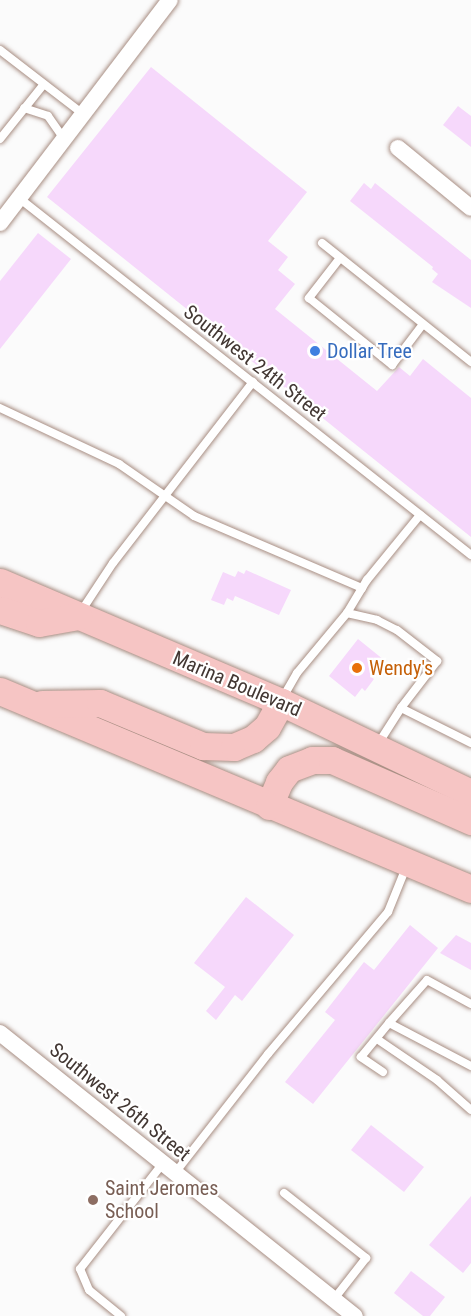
<!DOCTYPE html>
<html>
<head>
<meta charset="utf-8">
<style>
	body { margin:0 }
	#map { position:relative; width:471px; height:1316px; overflow:hidden; background:#fbfbfb; font-family:"Roboto Condensed",sans-serif }
	div>[style] { position:absolute }
	[style*='--x'] { left:calc(var(--x)*1px); top:calc(var(--y)*1px); width:calc(var(--w)*1px); rotate:calc(var(--a)*1deg) }
	.building>* { inset:0; background:#f6d8fb }
	.roads { filter:drop-shadow(0 0 2px #a88e83) drop-shadow(0 0 2px #a88e83) }
	.lane>* { height:8px; margin:-4px; padding:0 4px; transform-origin:4px; border-radius:4px; background:#fff }
	.street>* { height:16px; margin:-8px; padding:0 8px; transform-origin:8px; border-radius:8px; background:#fff }
	.primary>* { height:27px; margin:-13.5px; padding:0 13.5px; transform-origin:13.5px; border-radius:13.5px; background:#f6c5c4 }
	.dots>* { width:16px; height:16px; translate:-50% -50%; box-sizing:border-box; border:3px solid #fff; border-radius:50% }
	span { translate:-50% -50%; white-space:nowrap; text-align:center; line-height:1.15; -webkit-text-stroke:4.5px #fff; paint-order:stroke }
	.shop-label { font-size:20px; color:#366cbe }
	.left { translate:0 -50%; text-align:left }
	.street-label { font-size:20px; color:#423733 }
	.food-label { font-size:20px; color:#c56008 }
	.education-label { font-size:20px; color:#785e54 }
</style>
</head>
<body>
<div id="map">
	<div class="building">
		<div style="clip-path:polygon(151px 67px,307px 192px,268px 241px,288px 257px,278px 270px,295px 284px,275px 309px,377px 391px,399px 367px,410px 376px,423px 359px,471px 398px,471px 537px,47px 197px)"></div>
		<div style="clip-path:polygon(458px 106px,471px 116px,471px 147px,443px 125px)"></div>
		<div style="clip-path:polygon(364px 183px,371px 189px,375px 183px,471px 260px,471px 308px,432px 282px,438px 274px,432px 269px,433px 267px,350px 201px)"></div>
		<div style="clip-path:polygon(38px 233px,71px 259px,0 349px,0 281px)"></div>
		<div style="clip-path:polygon(246px 570px,291px 590px,279px 615px,235px 596px,233px 601px,227px 598px,224px 605px,211px 600px,223px 572px,235px 577px,238px 571px,244px 574px)"></div>
		<div style="clip-path:polygon(358px 639px,384px 660px,371px 677px,374px 679px,365px 691px,362px 688px,355px 697px,329px 676px)"></div>
		<div style="clip-path:polygon(246px 897px,294px 935px,242px 1001px,235px 995px,216px 1020px,206px 1011px,225px 987px,194px 963px)"></div>
		<div style="clip-path:polygon(410px 925px,438px 948px,313px 1104px,285px 1082px,335px 1020px,325px 1012px,364px 962px,374px 970px)"></div>
		<div style="clip-path:polygon(456px 935px,471px 943px,471px 970px,440px 953px)"></div>
		<div style="clip-path:polygon(371px 1125px,424px 1167px,404px 1192px,351px 1150px)"></div>
		<div style="clip-path:polygon(471px 1196px,471px 1263px,463px 1273px,429px 1245px)"></div>
		<div style="clip-path:polygon(411px 1271px,445px 1297px,430px 1316px,423px 1316px,394px 1293px)"></div>
	</div>
	<div class="roads">
		<div class="lane">
			<div style="--x:0;--y:50;--w:105;--a:37.6"></div>
			<div style="--x:24;--y:108;--w:25;--a:18"></div>
			<div style="--x:48;--y:116;--w:28;--a:55"></div>
			<div style="--x:0;--y:139;--w:70;--a:-51.3"></div>
			<div style="--x:19;--y:198;--w:576;--a:38.3"></div>
			<div style="--x:322;--y:243;--w:191;--a:38.6"></div>
			<div style="--x:340;--y:258;--w:51;--a:127.8"></div>
			<div style="--x:309;--y:298;--w:107;--a:38.9"></div>
			<div style="--x:392;--y:365;--w:51;--a:-52.9"></div>
			<div style="--x:0;--y:408;--w:132;--a:25.2"></div>
			<div style="--x:119;--y:464;--w:91;--a:34.7"></div>
			<div style="--x:194;--y:516;--w:183;--a:23.2"></div>
			<div style="--x:80;--y:613;--w:60;--a:-56.6"></div>
			<div style="--x:113;--y:563;--w:229;--a:-52.3"></div>
			<div style="--x:347;--y:613;--w:31;--a:13"></div>
			<div style="--x:377;--y:620;--w:22;--a:27"></div>
			<div style="--x:397;--y:630;--w:51;--a:37.8"></div>
			<div style="--x:437;--y:661;--w:59;--a:127.5"></div>
			<div style="--x:401;--y:708;--w:43;--a:122.6"></div>
			<div style="--x:282;--y:699;--w:30;--a:-60"></div>
			<div style="--x:297;--y:673;--w:78;--a:-50.2"></div>
			<div style="--x:347;--y:613;--w:39;--a:-59"></div>
			<div style="--x:367;--y:580;--w:84;--a:-50.8"></div>
			<div style="--x:401;--y:708;--w:78;--a:26.6"></div>
			<div style="--x:389;--y:1023;--w:57;--a:-48.5"></div>
			<div style="--x:427;--y:980;--w:50;--a:28.6"></div>
			<div style="--x:377;--y:1039;--w:73;--a:34.3"></div>
			<div style="--x:437;--y:1080;--w:45;--a:41.4"></div>
			<div style="--x:383;--y:1072;--w:27;--a:-146"></div>
			<div style="--x:361;--y:1057;--w:44;--a:-50.5"></div>
			<div style="--x:389;--y:1023;--w:93;--a:27.7"></div>
			<div style="--x:175;--y:1173;--w:151;--a:-52"></div>
			<div style="--x:268;--y:1054;--w:186;--a:-49.8"></div>
			<div style="--x:388;--y:912;--w:51;--a:-68"></div>
			<div style="--x:284;--y:1193;--w:105;--a:38.4"></div>
			<div style="--x:366;--y:1258;--w:52;--a:128"></div>
			<div style="--x:121;--y:1316;--w:41;--a:-140.9"></div>
			<div style="--x:89;--y:1290;--w:23;--a:-113"></div>
			<div style="--x:80;--y:1269;--w:135;--a:-51.9"></div>
		</div>
		<div class="street">
			<div style="--x:398;--y:148;--w:94;--a:39.4"></div>
			<div style="--x:0;--y:223;--w:280;--a:-52.7"></div>
			<div style="--x:0;--y:1033;--w:454;--a:38.6"></div>
		</div>
		<div class="primary">
			<div style="--x:0;--y:582;--w:306;--a:23.1"></div>
			<div style="--x:281;--y:702;--w:211;--a:25.6"></div>
			<div style="--x:0;--y:610;--w:41;--a:18.4"></div>
			<div style="--x:39;--y:623;--w:40;--a:-10"></div>
			<div style="--x:0;--y:691;--w:511;--a:22.8"></div>
			<div style="--x:42;--y:704;--w:58;--a:-1"></div>
			<div style="--x:100;--y:703;--w:112;--a:22.7"></div>
			<div style="--x:203;--y:746;--w:31;--a:2"></div>
			<div style="--x:234;--y:747;--w:21;--a:-23"></div>
			<div style="--x:253;--y:739;--w:18;--a:-41"></div>
			<div style="--x:267;--y:727;--w:29;--a:-61"></div>
			<div style="--x:269;--y:806;--w:26;--a:-67"></div>
			<div style="--x:279;--y:782;--w:16;--a:-52"></div>
			<div style="--x:289;--y:769;--w:25;--a:-21"></div>
			<div style="--x:312;--y:760;--w:20;--a:0"></div>
			<div style="--x:332;--y:760;--w:152;--a:23.7"></div>
		</div>
	</div>
	<div class="dots">
		<div style="left:315px;top:351px;background:#3f7fe0"></div>
		<div style="left:357px;top:668px;background:#e8710a"></div>
		<div style="left:93px;top:1200px;background:#8d6e63"></div>
	</div>
	<div class="shop-label">
		<span class="left" style="left:327px;top:351px">Dollar Tree</span>
	</div>
	<div class="street-label">
		<span style="left:255px;top:363px;rotate:38deg">Southwest 24th Street</span>
		<span style="left:237px;top:684px;rotate:23deg">Marina Boulevard</span>
		<span style="left:120px;top:1102px;rotate:39deg">Southwest 26th Street</span>
	</div>
	<div class="food-label">
		<span class="left" style="left:369px;top:668px">Wendy's</span>
	</div>
	<div class="education-label">
		<span class="left" style="left:105px;top:1200px">Saint Jeromes<br>School</span>
	</div>
</div>
</body>
</html>
